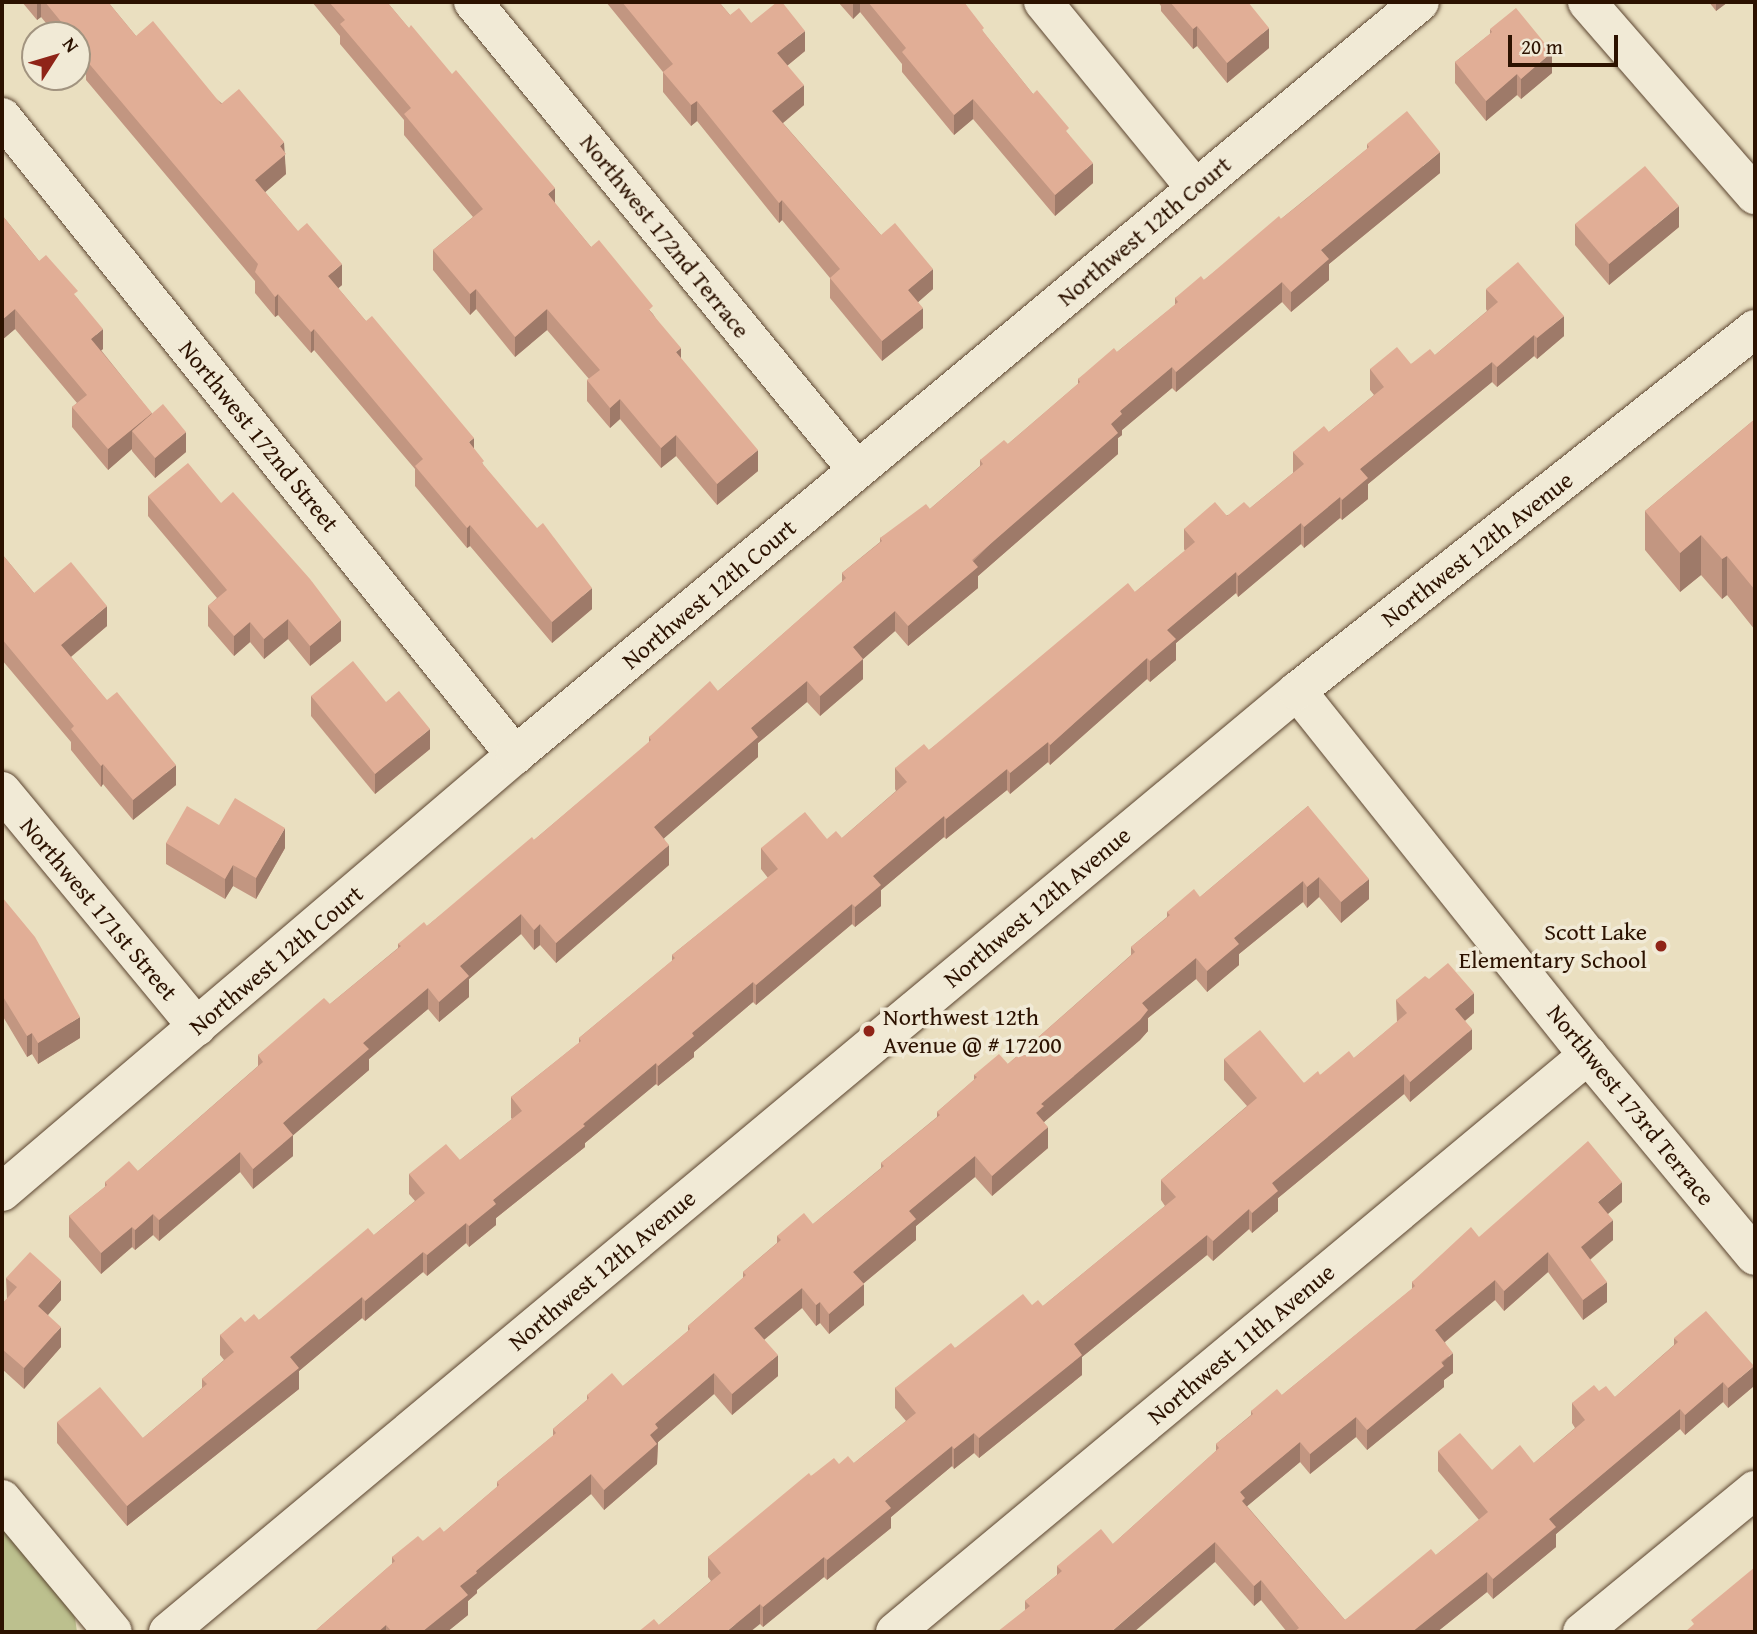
<!DOCTYPE html>
<html>
<head>
<meta charset="utf-8">
<style>
	body { margin:0 }
	#map { position:relative; width:1757px; height:1634px; overflow:hidden; background:#eadfc0; font-family:"Gentium Book Plus",serif }
	div>[style] { position:absolute }
	[style*='--x'] { left:calc(var(--x)*1px); top:calc(var(--y)*1px); width:calc(var(--w)*1px); rotate:calc(var(--a)*1deg) }
	.green>* { inset:0; background:#bcc08e }
	.roads { filter:drop-shadow(0 0 2px #5c4530) drop-shadow(0 0 2px #5c4530) }
	.minor>* { height:38px; margin:-19px; padding:0 19px; transform-origin:19px; border-radius:19px; background:#f1ead6 }
	.wall>* { inset:0; background:#c29681 }
	.shaded-wall>* { inset:0; background:#9e7a69 }
	.building>* { inset:0; background:#e1ae96 }
	.dots>* { width:19px; height:19px; translate:-50% -50%; box-sizing:border-box; border:4px solid #f1ead6; border-radius:50% }
	span { translate:-50% -50%; white-space:nowrap; text-align:center; line-height:1.15; -webkit-text-stroke:7px #f1ead6; paint-order:stroke }
	.street-label { font-size:24px; color:#2c1200 }
	.poi-label { font-size:24px; color:#2c1200 }
	.right { translate:-100% -50%; text-align:right }
	.left { translate:0 -50%; text-align:left }
	.frame { position:absolute; inset:0; border:4px solid #2c1200; pointer-events:none }
	.north { position:absolute; left:21px; top:21px; width:70px; height:70px; box-sizing:border-box; background:#f1ead6; border:2px solid #a29480; border-radius:50%; rotate:53deg; font-size:19px; font-weight:700; line-height:28px; text-align:center; color:#2c1200 }
	.north::after { content:''; display:block; margin:auto; width:24px; height:32px; background:#8f2418; clip-path:polygon(50% 0,100% 100%,50% 72%,0 100%) }
	.scale { position:absolute; left:1508px; top:35px; width:110px; height:32px; box-sizing:border-box; border:4px solid #2c1200; border-top:0; padding-left:9px; font-size:21px; line-height:24px; white-space:nowrap; color:#2c1200; -webkit-text-stroke:5px #f1ead6; paint-order:stroke }
</style>
</head>
<body>
<div id="map">
	<div class="green">
		<div style="clip-path:polygon(2px 1518px,66px 1600px,75px 1618px,77px 1632px,2px 1632px)"></div>
	</div>
	<div class="roads">
		<div class="minor">
			<div style="--x:473;--y:2;--w:605;--a:50.63"></div>
			<div style="--x:1043;--y:2;--w:240;--a:50.7"></div>
			<div style="--x:1587;--y:2;--w:256;--a:49"></div>
			<div style="--x:2;--y:117;--w:819;--a:51.2"></div>
			<div style="--x:1297;--y:691;--w:466;--a:51.4"></div>
			<div style="--x:1588;--y:1055;--w:261;--a:50.3"></div>
			<div style="--x:2;--y:791;--w:306;--a:50.4"></div>
			<div style="--x:2;--y:1192;--w:674;--a:-40.43"></div>
			<div style="--x:515;--y:755;--w:1177;--a:-39.76"></div>
			<div style="--x:2;--y:1499;--w:173;--a:50.2"></div>
			<div style="--x:168;--y:1632;--w:1470;--a:-39.81"></div>
			<div style="--x:1297;--y:691;--w:584;--a:-38.32"></div>
			<div style="--x:895;--y:1632;--w:902;--a:-39.78"></div>
			<div style="--x:1582;--y:1632;--w:224;--a:-39.4"></div>
		</div>
	</div>
	<div class="wall">
		<div style="clip-path:polygon(22px 2px,108px 2px,136px 36px,284px 152px,286px 174px,265px 192px,342px 285px,338px 288px,474px 449px,484px 466px,592px 609px,552px 643px,470px 546px,467px 548px,415px 486px,415px 469px,314px 350px,311px 353px,278px 315px,275px 317px,255px 293px,255px 281px,86px 80px,86px 73px,77px 61px,77px 35px,56px 35px,41px 17px,37px 20px)"></div>
		<div style="clip-path:polygon(312px 2px,387px 2px,591px 247px,653px 314px,681px 359px,758px 471px,717px 505px,676px 456px,661px 468px,620px 419px,610px 428px,587px 401px,587px 380px,589px 379px,547px 330px,515px 357px,476px 309px,470px 315px,433px 270px,433px 250px,473px 217px,404px 135px,404px 120px,340px 44px,340px 36px)"></div>
		<div style="clip-path:polygon(606px 2px,719px 2px,730px 15px,751px 23px,805px 51px,787px 66px,804px 105px,783px 123px,881px 235px,933px 289px,918px 302px,923px 328px,882px 361px,830px 298px,830px 278px,782px 220px,779px 223px,697px 121px,691px 126px,663px 92px,663px 72px)"></div>
		<div style="clip-path:polygon(838px 2px,964px 2px,984px 33px,1033px 94px,1069px 135px,1093px 183px,1055px 216px,973px 119px,954px 135px,902px 72px,902px 64px,860px 12px,853px 19px)"></div>
		<div style="clip-path:polygon(1158px 2px,1248px 2px,1269px 48px,1227px 83px,1197px 46px,1193px 49px,1161px 11px,1161px 6px)"></div>
		<div style="clip-path:polygon(1709px 2px,1728px 2px,1716px 11px)"></div>
		<div style="clip-path:polygon(1490px 29px,1552px 73px,1521px 99px,1517px 95px,1486px 121px,1455px 83px,1455px 62px,1490px 34px)"></div>
		<div style="clip-path:polygon(1367px 144px,1440px 173px,1329px 264px,1329px 280px,1291px 312px,1282px 302px,1176px 392px,1172px 388px,1122px 430px,1122px 435px,1118px 438px,1118px 454px,978px 576px,978px 588px,908px 646px,895px 631px,863px 659px,863px 679px,820px 716px,807px 702px,758px 743px,758px 757px,664px 838px,669px 865px,556px 963px,540px 945px,534px 950px,521px 934px,469px 979px,469px 997px,439px 1022px,428px 1009px,369px 1059px,369px 1070px,293px 1135px,293px 1156px,253px 1189px,240px 1172px,159px 1241px,153px 1235px,135px 1250px,132px 1247px,101px 1274px,69px 1237px,69px 1216px,105px 1187px,105px 1182px,138px 1171px,258px 1066px,258px 1055px,330px 1004px,398px 948px,398px 944px,427px 926px,534px 840px,649px 743px,649px 737px,718px 691px,842px 582px,842px 573px,880px 542px,880px 538px,930px 509px,980px 466px,980px 460px,1008px 444px,1078px 384px,1078px 379px,1117px 352px,1175px 305px,1175px 298px,1204px 280px,1281px 219px,1367px 149px)"></div>
		<div style="clip-path:polygon(2px 215px,39px 261px,78px 299px,103px 349px,101px 350px,152px 414px,186px 452px,155px 478px,132px 451px,132px 449px,108px 470px,72px 427px,72px 407px,77px 403px,15px 329px,2px 340px)"></div>
		<div style="clip-path:polygon(1575px 224px,1679px 227px,1609px 285px,1575px 245px)"></div>
		<div style="clip-path:polygon(1486px 289px,1564px 336px,1537px 359px,1534px 356px,1497px 387px,1492px 382px,1368px 484px,1368px 499px,1342px 520px,1340px 518px,1304px 548px,1301px 544px,1238px 597px,1236px 593px,1176px 643px,1176px 660px,1150px 682px,1147px 679px,1050px 765px,1048px 762px,1010px 794px,1007px 790px,946px 839px,944px 837px,881px 890px,881px 906px,855px 927px,852px 924px,756px 1005px,753px 1002px,694px 1052px,694px 1057px,658px 1086px,656px 1084px,585px 1143px,585px 1147px,496px 1218px,496px 1225px,469px 1247px,466px 1243px,427px 1276px,423px 1272px,365px 1321px,362px 1318px,299px 1371px,299px 1389px,127px 1526px,57px 1443px,57px 1422px,143px 1438px,202px 1388px,202px 1379px,224px 1360px,220px 1355px,220px 1335px,245px 1322px,259px 1320px,374px 1235px,415px 1201px,409px 1194px,409px 1174px,460px 1160px,512px 1119px,511px 1118px,511px 1097px,579px 1043px,579px 1038px,672px 961px,672px 955px,768px 878px,761px 869px,761px 848px,842px 838px,896px 791px,895px 789px,895px 768px,929px 750px,1135px 592px,1185px 551px,1184px 549px,1184px 529px,1250px 508px,1293px 473px,1293px 452px,1329px 432px,1374px 395px,1370px 390px,1370px 369px,1411px 364px,1435px 355px,1487px 311px,1486px 309px)"></div>
		<div style="clip-path:polygon(1755px 419px,1755px 630px,1727px 595px,1722px 599px,1701px 575px,1680px 592px,1645px 550px,1645px 511px)"></div>
		<div style="clip-path:polygon(148px 496px,221px 503px,341px 641px,310px 666px,288px 639px,264px 659px,250px 642px,234px 656px,208px 626px,208px 606px,217px 598px,148px 516px)"></div>
		<div style="clip-path:polygon(2px 554px,34px 593px,107px 626px,71px 657px,176px 785px,133px 820px,103px 784px,101px 787px,71px 750px,71px 742px,2px 660px)"></div>
		<div style="clip-path:polygon(311px 696px,386px 702px,430px 749px,375px 794px,311px 716px)"></div>
		<div style="clip-path:polygon(1308px 806px,1369px 899px,1341px 923px,1319px 897px,1307px 908px,1303px 902px,1239px 954px,1239px 965px,1207px 992px,1196px 979px,1148px 1018px,1148px 1031px,1140px 1040px,1044px 1122px,1048px 1148px,992px 1196px,975px 1177px,916px 1226px,916px 1240px,863px 1284px,864px 1305px,829px 1334px,820px 1323px,816px 1326px,802px 1308px,764px 1340px,778px 1376px,732px 1415px,714px 1394px,658px 1442px,657px 1464px,604px 1510px,591px 1494px,477px 1590px,477px 1593px,468px 1601px,468px 1615px,447px 1632px,314px 1632px,392px 1564px,392px 1557px,423px 1541px,444px 1532px,497px 1487px,497px 1482px,553px 1436px,553px 1429px,587px 1400px,587px 1395px,623px 1386px,688px 1331px,688px 1326px,743px 1278px,743px 1272px,777px 1243px,777px 1236px,813px 1224px,881px 1168px,881px 1163px,937px 1117px,937px 1112px,974px 1080px,974px 1075px,1008px 1064px,1131px 955px,1131px 947px,1167px 917px,1167px 912px,1200px 897px)"></div>
		<div style="clip-path:polygon(219px 825px,285px 848px,256px 899px,233px 886px,225px 899px,166px 864px,166px 843px)"></div>
		<div style="clip-path:polygon(2px 897px,80px 1038px,38px 1064px,32px 1054px,27px 1057px,2px 1015px)"></div>
		<div style="clip-path:polygon(1429px 979px,1474px 1013px,1465px 1021px,1472px 1049px,1410px 1102px,1404px 1094px,1278px 1198px,1278px 1211px,1252px 1233px,1249px 1229px,1213px 1261px,1207px 1255px,1082px 1357px,1082px 1375px,979px 1458px,974px 1453px,954px 1469px,952px 1466px,891px 1517px,891px 1528px,827px 1580px,824px 1577px,763px 1627px,760px 1624px,659px 1625px,711px 1581px,708px 1577px,708px 1557px,811px 1476px,839px 1464px,854px 1463px,906px 1421px,895px 1408px,895px 1388px,955px 1348px,1032px 1305px,1043px 1306px,1165px 1206px,1161px 1200px,1161px 1180px,1247px 1106px,1224px 1080px,1224px 1059px,1304px 1083px,1354px 1058px,1397px 1022px,1396px 1000px)"></div>
		<div style="clip-path:polygon(1622px 1202px,1608px 1214px,1613px 1240px,1590px 1260px,1607px 1302px,1583px 1320px,1548px 1272px,1504px 1311px,1495px 1300px,1445px 1342px,1453px 1373px,1444px 1380px,1444px 1387px,1367px 1450px,1356px 1437px,1310px 1474px,1300px 1462px,1247px 1506px,1345px 1620px,1436px 1555px,1479px 1520px,1438px 1471px,1438px 1451px,1492px 1470px,1534px 1463px,1575px 1428px,1572px 1423px,1572px 1403px,1599px 1391px,1615px 1397px,1674px 1345px,1674px 1338px,1754px 1386px,1728px 1408px,1723px 1402px,1685px 1435px,1680px 1429px,1556px 1534px,1556px 1547px,1493px 1599px,1487px 1592px,1437px 1632px,1287px 1632px,1261px 1600px,1254px 1606px,1215px 1562px,1025px 1610px,1025px 1601px,1057px 1575px,1057px 1566px,1113px 1544px,1216px 1451px,1216px 1444px,1251px 1415px,1251px 1411px,1282px 1395px,1412px 1289px,1412px 1282px,1479px 1237px)"></div>
		<div style="clip-path:polygon(6px 1278px,61px 1300px,48px 1315px,61px 1347px,24px 1389px,2px 1369px,2px 1304px,7px 1299px)"></div>
	</div>
	<div class="shaded-wall">
		<div style="clip-path:polygon(37px 2px,41px 2px,41px 17px,37px 20px)"></div>
		<div style="clip-path:polygon(853px 2px,860px 2px,860px 12px,853px 19px)"></div>
		<div style="clip-path:polygon(1716px 2px,1728px 2px,1716px 11px)"></div>
		<div style="clip-path:polygon(1197px 26px,1197px 46px,1193px 49px,1193px 29px)"></div>
		<div style="clip-path:polygon(1269px 28px,1269px 48px,1227px 83px,1227px 63px)"></div>
		<div style="clip-path:polygon(805px 31px,805px 51px,777px 74px,777px 53px)"></div>
		<div style="clip-path:polygon(1552px 52px,1552px 73px,1521px 99px,1521px 79px)"></div>
		<div style="clip-path:polygon(1517px 74px,1517px 95px,1486px 121px,1486px 101px)"></div>
		<div style="clip-path:polygon(804px 85px,804px 105px,772px 132px,772px 111px)"></div>
		<div style="clip-path:polygon(973px 99px,973px 119px,954px 135px,954px 115px)"></div>
		<div style="clip-path:polygon(697px 101px,697px 121px,691px 126px,691px 105px)"></div>
		<div style="clip-path:polygon(284px 142px,286px 174px,255px 201px,255px 180px,280px 146px)"></div>
		<div style="clip-path:polygon(1440px 152px,1440px 173px,1329px 264px,1329px 280px,1291px 312px,1291px 292px,1321px 250px)"></div>
		<div style="clip-path:polygon(1093px 163px,1093px 183px,1055px 216px,1055px 195px)"></div>
		<div style="clip-path:polygon(555px 188px,555px 209px,548px 194px)"></div>
		<div style="clip-path:polygon(782px 200px,782px 220px,779px 223px,779px 203px)"></div>
		<div style="clip-path:polygon(1679px 206px,1679px 227px,1609px 285px,1609px 264px)"></div>
		<div style="clip-path:polygon(342px 264px,342px 285px,328px 297px,328px 276px)"></div>
		<div style="clip-path:polygon(933px 269px,933px 289px,908px 311px,908px 290px)"></div>
		<div style="clip-path:polygon(1282px 282px,1282px 302px,1176px 392px,1176px 372px)"></div>
		<div style="clip-path:polygon(476px 289px,476px 309px,470px 315px,470px 294px)"></div>
		<div style="clip-path:polygon(278px 294px,278px 315px,275px 317px,275px 297px)"></div>
		<div style="clip-path:polygon(923px 308px,923px 328px,882px 361px,882px 341px)"></div>
		<div style="clip-path:polygon(15px 309px,15px 329px,2px 340px,2px 320px)"></div>
		<div style="clip-path:polygon(547px 309px,547px 330px,515px 357px,515px 337px)"></div>
		<div style="clip-path:polygon(1564px 316px,1564px 336px,1537px 359px,1537px 338px)"></div>
		<div style="clip-path:polygon(103px 329px,103px 349px,91px 359px,91px 339px)"></div>
		<div style="clip-path:polygon(314px 329px,314px 350px,311px 353px,311px 332px)"></div>
		<div style="clip-path:polygon(1534px 335px,1534px 356px,1497px 387px,1497px 367px)"></div>
		<div style="clip-path:polygon(681px 348px,681px 369px,676px 352px)"></div>
		<div style="clip-path:polygon(1492px 362px,1492px 382px,1368px 484px,1368px 499px,1342px 520px,1342px 500px,1360px 469px)"></div>
		<div style="clip-path:polygon(1172px 367px,1172px 388px,1122px 430px,1122px 435px,1118px 438px,1118px 454px,978px 576px,978px 588px,908px 646px,908px 626px,1111px 424px,1120px 411px)"></div>
		<div style="clip-path:polygon(620px 399px,620px 419px,610px 428px,610px 408px)"></div>
		<div style="clip-path:polygon(152px 413px,152px 433px,132px 431px,132px 449px,108px 470px,108px 449px)"></div>
		<div style="clip-path:polygon(186px 432px,186px 452px,155px 478px,155px 458px)"></div>
		<div style="clip-path:polygon(676px 435px,676px 456px,661px 468px,661px 448px)"></div>
		<div style="clip-path:polygon(474px 438px,474px 458px,469px 442px)"></div>
		<div style="clip-path:polygon(758px 450px,758px 471px,717px 505px,717px 484px)"></div>
		<div style="clip-path:polygon(4px 497px,4px 518px,2px 519px,2px 499px)"></div>
		<div style="clip-path:polygon(1340px 497px,1340px 518px,1304px 548px,1304px 527px)"></div>
		<div style="clip-path:polygon(1301px 523px,1301px 544px,1238px 597px,1238px 576px)"></div>
		<div style="clip-path:polygon(470px 525px,470px 546px,467px 548px,467px 528px)"></div>
		<div style="clip-path:polygon(1701px 535px,1701px 575px,1680px 592px,1680px 553px)"></div>
		<div style="clip-path:polygon(1727px 556px,1727px 595px,1722px 599px,1722px 559px)"></div>
		<div style="clip-path:polygon(1236px 572px,1236px 593px,1176px 643px,1176px 660px,1150px 682px,1150px 661px,1167px 630px)"></div>
		<div style="clip-path:polygon(592px 588px,592px 609px,552px 643px,552px 622px)"></div>
		<div style="clip-path:polygon(107px 606px,107px 626px,61px 665px,61px 645px)"></div>
		<div style="clip-path:polygon(895px 611px,895px 631px,853px 668px,853px 647px)"></div>
		<div style="clip-path:polygon(288px 619px,288px 639px,264px 659px,264px 639px)"></div>
		<div style="clip-path:polygon(341px 620px,341px 641px,310px 666px,310px 646px)"></div>
		<div style="clip-path:polygon(250px 622px,250px 642px,234px 656px,234px 636px)"></div>
		<div style="clip-path:polygon(1147px 658px,1147px 679px,1050px 765px,1050px 745px)"></div>
		<div style="clip-path:polygon(863px 659px,863px 679px,820px 716px,820px 696px)"></div>
		<div style="clip-path:polygon(807px 681px,807px 702px,758px 743px,758px 757px,654px 847px,654px 827px,751px 728px)"></div>
		<div style="clip-path:polygon(430px 729px,430px 749px,375px 794px,375px 774px)"></div>
		<div style="clip-path:polygon(1048px 742px,1048px 762px,1010px 794px,1010px 773px)"></div>
		<div style="clip-path:polygon(103px 764px,103px 784px,101px 787px,101px 766px)"></div>
		<div style="clip-path:polygon(176px 765px,176px 785px,133px 820px,133px 800px)"></div>
		<div style="clip-path:polygon(1007px 769px,1007px 790px,946px 839px,946px 819px)"></div>
		<div style="clip-path:polygon(944px 816px,944px 837px,881px 890px,881px 906px,855px 927px,855px 907px,873px 876px)"></div>
		<div style="clip-path:polygon(285px 828px,285px 848px,256px 899px,256px 878px)"></div>
		<div style="clip-path:polygon(669px 845px,669px 865px,556px 963px,556px 943px)"></div>
		<div style="clip-path:polygon(233px 865px,233px 886px,225px 899px,225px 879px)"></div>
		<div style="clip-path:polygon(1319px 877px,1319px 897px,1307px 908px,1307px 887px)"></div>
		<div style="clip-path:polygon(1369px 879px,1369px 899px,1341px 923px,1341px 902px)"></div>
		<div style="clip-path:polygon(1303px 881px,1303px 902px,1239px 954px,1239px 965px,1207px 992px,1207px 971px,1234px 938px)"></div>
		<div style="clip-path:polygon(852px 904px,852px 924px,756px 1005px,756px 985px)"></div>
		<div style="clip-path:polygon(521px 914px,521px 934px,469px 979px,469px 997px,439px 1022px,439px 1002px,460px 966px)"></div>
		<div style="clip-path:polygon(540px 924px,540px 945px,534px 950px,534px 930px)"></div>
		<div style="clip-path:polygon(1196px 958px,1196px 979px,1148px 1018px,1148px 1031px,1140px 1040px,1044px 1122px,1036px 1113px,1041px 1104px,1142px 1003px)"></div>
		<div style="clip-path:polygon(753px 982px,753px 1002px,694px 1052px,694px 1057px,658px 1086px,658px 1066px,692px 1033px)"></div>
		<div style="clip-path:polygon(428px 988px,428px 1009px,369px 1059px,369px 1070px,283px 1144px,283px 1123px,363px 1043px)"></div>
		<div style="clip-path:polygon(1474px 993px,1474px 1013px,1455px 1029px,1455px 1009px)"></div>
		<div style="clip-path:polygon(80px 1017px,80px 1038px,38px 1064px,38px 1043px)"></div>
		<div style="clip-path:polygon(1472px 1029px,1472px 1049px,1410px 1102px,1410px 1082px)"></div>
		<div style="clip-path:polygon(32px 1033px,32px 1054px,27px 1057px,27px 1036px)"></div>
		<div style="clip-path:polygon(656px 1063px,656px 1084px,585px 1143px,585px 1147px,496px 1218px,496px 1225px,469px 1247px,469px 1226px,493px 1200px)"></div>
		<div style="clip-path:polygon(1404px 1074px,1404px 1094px,1278px 1198px,1278px 1211px,1252px 1233px,1252px 1213px,1272px 1183px)"></div>
		<div style="clip-path:polygon(1048px 1127px,1048px 1148px,992px 1196px,992px 1176px)"></div>
		<div style="clip-path:polygon(293px 1135px,293px 1156px,253px 1189px,253px 1169px)"></div>
		<div style="clip-path:polygon(240px 1152px,240px 1172px,159px 1241px,159px 1220px)"></div>
		<div style="clip-path:polygon(975px 1156px,975px 1177px,916px 1226px,916px 1240px,853px 1292px,853px 1272px,909px 1211px)"></div>
		<div style="clip-path:polygon(1622px 1182px,1622px 1202px,1598px 1222px,1598px 1202px)"></div>
		<div style="clip-path:polygon(1249px 1209px,1249px 1229px,1213px 1261px,1213px 1241px)"></div>
		<div style="clip-path:polygon(153px 1214px,153px 1235px,135px 1250px,135px 1230px)"></div>
		<div style="clip-path:polygon(1613px 1220px,1613px 1240px,1581px 1267px,1581px 1247px)"></div>
		<div style="clip-path:polygon(466px 1223px,466px 1243px,427px 1276px,427px 1255px)"></div>
		<div style="clip-path:polygon(132px 1227px,132px 1247px,101px 1274px,101px 1253px)"></div>
		<div style="clip-path:polygon(1207px 1235px,1207px 1255px,1082px 1357px,1082px 1375px,979px 1458px,979px 1438px,1074px 1344px)"></div>
		<div style="clip-path:polygon(423px 1252px,423px 1272px,365px 1321px,365px 1301px)"></div>
		<div style="clip-path:polygon(1548px 1252px,1548px 1272px,1504px 1311px,1504px 1291px)"></div>
		<div style="clip-path:polygon(61px 1280px,61px 1300px,38px 1326px,38px 1306px)"></div>
		<div style="clip-path:polygon(1495px 1280px,1495px 1300px,1435px 1350px,1435px 1330px)"></div>
		<div style="clip-path:polygon(1607px 1282px,1607px 1302px,1583px 1320px,1583px 1300px)"></div>
		<div style="clip-path:polygon(864px 1284px,864px 1305px,829px 1334px,829px 1314px)"></div>
		<div style="clip-path:polygon(802px 1288px,802px 1308px,754px 1348px,754px 1328px)"></div>
		<div style="clip-path:polygon(362px 1297px,362px 1318px,299px 1371px,299px 1389px,127px 1526px,127px 1506px,290px 1357px)"></div>
		<div style="clip-path:polygon(820px 1302px,820px 1323px,816px 1326px,816px 1305px)"></div>
		<div style="clip-path:polygon(61px 1327px,61px 1347px,24px 1389px,24px 1368px)"></div>
		<div style="clip-path:polygon(1453px 1353px,1453px 1373px,1444px 1380px,1444px 1387px,1367px 1450px,1367px 1430px)"></div>
		<div style="clip-path:polygon(778px 1355px,778px 1376px,732px 1415px,732px 1394px)"></div>
		<div style="clip-path:polygon(1754px 1366px,1754px 1386px,1728px 1408px,1728px 1388px)"></div>
		<div style="clip-path:polygon(714px 1373px,714px 1394px,658px 1442px,657px 1464px,604px 1510px,604px 1490px,650px 1435px,655px 1424px)"></div>
		<div style="clip-path:polygon(1723px 1382px,1723px 1402px,1685px 1435px,1685px 1415px)"></div>
		<div style="clip-path:polygon(1680px 1409px,1680px 1429px,1556px 1534px,1556px 1547px,1493px 1599px,1493px 1579px,1549px 1519px)"></div>
		<div style="clip-path:polygon(1356px 1417px,1356px 1437px,1310px 1474px,1310px 1454px)"></div>
		<div style="clip-path:polygon(974px 1433px,974px 1453px,954px 1469px,954px 1449px)"></div>
		<div style="clip-path:polygon(1300px 1442px,1300px 1462px,1245px 1508px,1245px 1518px,1240px 1492px)"></div>
		<div style="clip-path:polygon(952px 1446px,952px 1466px,891px 1517px,891px 1528px,827px 1580px,827px 1560px,885px 1501px)"></div>
		<div style="clip-path:polygon(591px 1474px,591px 1494px,477px 1590px,477px 1593px,468px 1601px,468px 1615px,447px 1632px,422px 1632px,460px 1586px,476px 1571px)"></div>
		<div style="clip-path:polygon(1215px 1542px,1215px 1562px,1134px 1632px,1111px 1632px)"></div>
		<div style="clip-path:polygon(824px 1557px,824px 1577px,763px 1627px,763px 1607px)"></div>
		<div style="clip-path:polygon(1487px 1572px,1487px 1592px,1437px 1632px,1412px 1632px)"></div>
		<div style="clip-path:polygon(1261px 1580px,1261px 1600px,1254px 1606px,1254px 1586px)"></div>
		<div style="clip-path:polygon(760px 1604px,760px 1624px,750px 1632px,726px 1632px)"></div>
		<div style="clip-path:polygon(386px 1625px,386px 1632px,378px 1632px)"></div>
	</div>
	<div class="building">
		<div style="clip-path:polygon(45px 2px,108px 2px,136px 36px,153px 21px,221px 104px,239px 89px,284px 142px,280px 146px,286px 154px,255px 180px,298px 231px,307px 223px,342px 264px,328px 276px,366px 321px,372px 316px,474px 438px,469px 442px,484px 461px,482px 463px,537px 528px,543px 523px,592px 588px,552px 622px,470px 525px,467px 528px,415px 466px,423px 459px,314px 329px,311px 332px,278px 294px,275px 297px,265px 284px,255px 272px,258px 264px,86px 60px,90px 57px,77px 41px,77px 35px,72px 35px)"></div>
		<div style="clip-path:polygon(329px 2px,387px 2px,409px 28px,411px 25px,452px 74px,456px 70px,555px 188px,548px 194px,591px 247px,599px 240px,653px 306px,649px 310px,681px 348px,676px 352px,758px 450px,717px 484px,676px 435px,661px 448px,620px 399px,610px 408px,587px 380px,600px 370px,547px 309px,515px 337px,476px 289px,470px 294px,433px 250px,483px 209px,404px 114px,411px 108px,340px 24px,345px 20px)"></div>
		<div style="clip-path:polygon(622px 2px,719px 2px,730px 15px,739px 8px,751px 23px,777px 2px,782px 2px,805px 31px,777px 53px,804px 85px,772px 111px,881px 235px,895px 223px,933px 269px,908px 290px,923px 308px,882px 341px,830px 278px,840px 269px,782px 200px,779px 203px,697px 101px,691px 105px,663px 72px,673px 64px)"></div>
		<div style="clip-path:polygon(868px 2px,964px 2px,984px 28px,982px 30px,1033px 94px,1037px 90px,1069px 128px,1066px 131px,1093px 163px,1055px 195px,973px 99px,954px 115px,902px 52px,906px 48px)"></div>
		<div style="clip-path:polygon(1170px 2px,1248px 2px,1269px 28px,1227px 63px,1197px 26px,1193px 29px)"></div>
		<div style="clip-path:polygon(1516px 8px,1552px 52px,1521px 79px,1517px 74px,1486px 101px,1455px 62px,1492px 32px,1490px 29px)"></div>
		<div style="clip-path:polygon(1407px 111px,1440px 152px,1321px 250px,1329px 259px,1291px 292px,1282px 282px,1176px 372px,1172px 367px,1120px 411px,1122px 414px,1111px 424px,1118px 433px,972px 560px,978px 567px,908px 626px,895px 611px,853px 647px,863px 659px,820px 696px,807px 681px,751px 728px,758px 737px,654px 827px,669px 845px,556px 943px,540px 924px,534px 930px,521px 914px,460px 966px,469px 976px,439px 1002px,428px 988px,363px 1043px,369px 1049px,283px 1123px,293px 1135px,253px 1169px,240px 1152px,159px 1220px,153px 1214px,135px 1230px,132px 1227px,101px 1253px,69px 1216px,107px 1185px,105px 1182px,129px 1161px,138px 1171px,263px 1062px,258px 1055px,324px 998px,330px 1004px,401px 946px,398px 944px,424px 922px,427px 926px,532px 837px,534px 840px,651px 740px,649px 737px,710px 681px,718px 691px,846px 578px,842px 573px,882px 541px,880px 538px,926px 504px,930px 509px,983px 464px,980px 460px,1004px 440px,1008px 444px,1080px 382px,1078px 379px,1114px 348px,1117px 352px,1178px 302px,1175px 298px,1201px 276px,1204px 280px,1279px 216px,1281px 219px,1305px 200px,1369px 147px,1367px 144px)"></div>
		<div style="clip-path:polygon(1645px 166px,1679px 206px,1609px 264px,1575px 224px)"></div>
		<div style="clip-path:polygon(2px 215px,39px 261px,46px 255px,78px 291px,74px 294px,103px 329px,91px 339px,152px 413px,108px 449px,72px 407px,87px 395px,15px 309px,2px 320px)"></div>
		<div style="clip-path:polygon(1518px 262px,1564px 316px,1537px 338px,1534px 335px,1497px 367px,1492px 362px,1360px 469px,1368px 478px,1342px 500px,1340px 497px,1304px 527px,1301px 523px,1238px 576px,1236px 572px,1167px 630px,1176px 639px,1150px 661px,1147px 658px,1050px 745px,1048px 742px,1010px 773px,1007px 769px,946px 819px,944px 816px,873px 876px,881px 885px,855px 907px,852px 904px,756px 985px,753px 982px,692px 1033px,694px 1036px,658px 1066px,656px 1063px,583px 1124px,585px 1126px,493px 1200px,496px 1204px,469px 1226px,466px 1223px,427px 1255px,423px 1252px,365px 1301px,362px 1297px,290px 1357px,299px 1368px,127px 1506px,57px 1422px,100px 1387px,143px 1438px,207px 1384px,202px 1379px,234px 1352px,220px 1335px,241px 1317px,245px 1322px,254px 1314px,259px 1320px,368px 1228px,374px 1235px,425px 1193px,409px 1174px,446px 1144px,460px 1160px,522px 1111px,511px 1097px,581px 1041px,579px 1038px,675px 958px,672px 955px,778px 869px,761px 848px,805px 812px,827px 839px,836px 831px,842px 838px,907px 782px,895px 768px,924px 744px,929px 750px,1128px 583px,1135px 592px,1195px 542px,1184px 529px,1215px 502px,1227px 516px,1244px 502px,1250px 508px,1304px 464px,1293px 452px,1324px 426px,1329px 432px,1384px 387px,1370px 369px,1397px 347px,1411px 364px,1430px 349px,1435px 355px,1498px 302px,1486px 289px)"></div>
		<div style="clip-path:polygon(163px 404px,186px 432px,155px 458px,132px 431px)"></div>
		<div style="clip-path:polygon(1755px 419px,1755px 590px,1727px 556px,1722px 559px,1701px 535px,1680px 553px,1645px 511px)"></div>
		<div style="clip-path:polygon(188px 463px,221px 503px,233px 492px,310px 579px,341px 620px,310px 646px,288px 619px,264px 639px,250px 622px,234px 636px,208px 606px,227px 590px,148px 496px)"></div>
		<div style="clip-path:polygon(2px 554px,34px 593px,71px 562px,107px 606px,61px 645px,107px 700px,117px 692px,176px 765px,133px 800px,103px 764px,101px 766px,71px 729px,74px 726px,2px 639px)"></div>
		<div style="clip-path:polygon(353px 661px,386px 702px,399px 691px,430px 729px,375px 774px,311px 696px)"></div>
		<div style="clip-path:polygon(235px 798px,285px 828px,256px 878px,233px 865px,225px 879px,166px 843px,187px 806px,219px 825px)"></div>
		<div style="clip-path:polygon(1308px 806px,1369px 879px,1341px 902px,1319px 877px,1307px 887px,1303px 881px,1234px 938px,1239px 944px,1207px 971px,1196px 958px,1142px 1003px,1148px 1010px,1140px 1020px,1041px 1104px,1044px 1106px,1036px 1113px,1048px 1127px,992px 1176px,975px 1156px,909px 1211px,916px 1219px,853px 1272px,864px 1284px,829px 1314px,820px 1302px,816px 1305px,802px 1288px,754px 1328px,778px 1355px,732px 1394px,714px 1373px,655px 1424px,658px 1428px,650px 1435px,657px 1444px,604px 1490px,591px 1474px,476px 1571px,477px 1573px,460px 1586px,468px 1595px,422px 1632px,392px 1632px,386px 1625px,378px 1632px,314px 1632px,395px 1561px,392px 1557px,418px 1536px,423px 1541px,440px 1527px,444px 1532px,499px 1485px,497px 1482px,556px 1433px,553px 1429px,589px 1398px,587px 1395px,612px 1373px,623px 1386px,690px 1329px,688px 1326px,746px 1275px,743px 1272px,781px 1240px,777px 1236px,804px 1213px,813px 1224px,884px 1166px,881px 1163px,940px 1115px,937px 1112px,977px 1077px,974px 1075px,999px 1054px,1008px 1064px,1135px 952px,1131px 947px,1170px 915px,1167px 912px,1194px 889px,1200px 897px)"></div>
		<div style="clip-path:polygon(2px 897px,35px 937px,80px 1017px,38px 1043px,32px 1033px,27px 1036px,2px 995px)"></div>
		<div style="clip-path:polygon(1448px 963px,1474px 993px,1455px 1009px,1472px 1029px,1410px 1082px,1404px 1074px,1272px 1183px,1278px 1191px,1252px 1213px,1249px 1209px,1213px 1241px,1207px 1235px,1074px 1344px,1082px 1355px,979px 1438px,974px 1433px,954px 1449px,952px 1446px,885px 1501px,891px 1508px,827px 1560px,824px 1557px,763px 1607px,760px 1604px,726px 1632px,638px 1632px,654px 1619px,659px 1625px,721px 1573px,708px 1557px,809px 1473px,811px 1476px,834px 1458px,839px 1464px,848px 1456px,854px 1463px,916px 1413px,895px 1388px,951px 1343px,955px 1348px,1023px 1294px,1032px 1305px,1038px 1300px,1043px 1306px,1176px 1197px,1161px 1180px,1257px 1098px,1224px 1059px,1260px 1030px,1304px 1083px,1318px 1071px,1320px 1075px,1349px 1051px,1354px 1058px,1407px 1013px,1396px 1000px,1425px 976px,1429px 979px)"></div>
		<div style="clip-path:polygon(1588px 1141px,1622px 1182px,1598px 1202px,1613px 1220px,1581px 1247px,1607px 1282px,1583px 1300px,1548px 1252px,1504px 1291px,1495px 1280px,1435px 1330px,1453px 1353px,1441px 1362px,1444px 1366px,1367px 1430px,1356px 1417px,1310px 1454px,1300px 1442px,1240px 1492px,1245px 1498px,1242px 1501px,1345px 1620px,1431px 1549px,1436px 1555px,1488px 1512px,1438px 1451px,1460px 1433px,1492px 1470px,1520px 1445px,1534px 1463px,1585px 1420px,1572px 1403px,1594px 1385px,1599px 1391px,1606px 1386px,1615px 1397px,1678px 1342px,1674px 1338px,1706px 1311px,1754px 1366px,1728px 1388px,1723px 1382px,1685px 1415px,1680px 1409px,1549px 1519px,1556px 1527px,1493px 1579px,1487px 1572px,1412px 1632px,1294px 1632px,1299px 1628px,1261px 1580px,1254px 1586px,1215px 1542px,1111px 1632px,997px 1632px,1030px 1606px,1025px 1601px,1062px 1571px,1057px 1566px,1101px 1529px,1113px 1544px,1219px 1448px,1216px 1444px,1253px 1414px,1251px 1411px,1277px 1389px,1282px 1395px,1415px 1286px,1412px 1282px,1471px 1227px,1479px 1237px)"></div>
		<div style="clip-path:polygon(30px 1252px,61px 1280px,38px 1306px,61px 1327px,24px 1368px,2px 1349px,2px 1304px,17px 1287px,6px 1278px)"></div>
		<div style="clip-path:polygon(1755px 1567px,1755px 1632px,1685px 1632px,1694px 1624px,1691px 1620px)"></div>
	</div>
	<div class="dots">
		<div style="left:1661px;top:946px;background:#8f2418"></div>
		<div style="left:869px;top:1031px;background:#8f2418"></div>
	</div>
	<div class="street-label">
		<span style="left:1144px;top:231px;rotate:-40deg">Northwest 12th Court</span>
		<span style="left:665px;top:236px;rotate:51deg">Northwest 172nd Terrace</span>
		<span style="left:259px;top:436px;rotate:51deg">Northwest 172nd Street</span>
		<span style="left:1477px;top:549px;rotate:-38deg">Northwest 12th Avenue</span>
		<span style="left:709px;top:594px;rotate:-40deg">Northwest 12th Court</span>
		<span style="left:1037px;top:907px;rotate:-40deg">Northwest 12th Avenue</span>
		<span style="left:99px;top:909px;rotate:50deg">Northwest 171st Street</span>
		<span style="left:276px;top:960px;rotate:-40deg">Northwest 12th Court</span>
		<span style="left:1631px;top:1105px;rotate:51deg">Northwest 173rd Terrace</span>
		<span style="left:602px;top:1270px;rotate:-40deg">Northwest 12th Avenue</span>
		<span style="left:1241px;top:1344px;rotate:-40deg">Northwest 11th Avenue</span>
	</div>
	<div class="poi-label">
		<span class="right" style="left:1647px;top:946px">Scott Lake<br>Elementary School</span>
		<span class="left" style="left:883px;top:1031px">Northwest 12th<br>Avenue @ # 17200</span>
	</div>
	<div class="frame"></div>
	<div class="north">N</div>
	<div class="scale">20 m</div>
</div>
</body>
</html>
